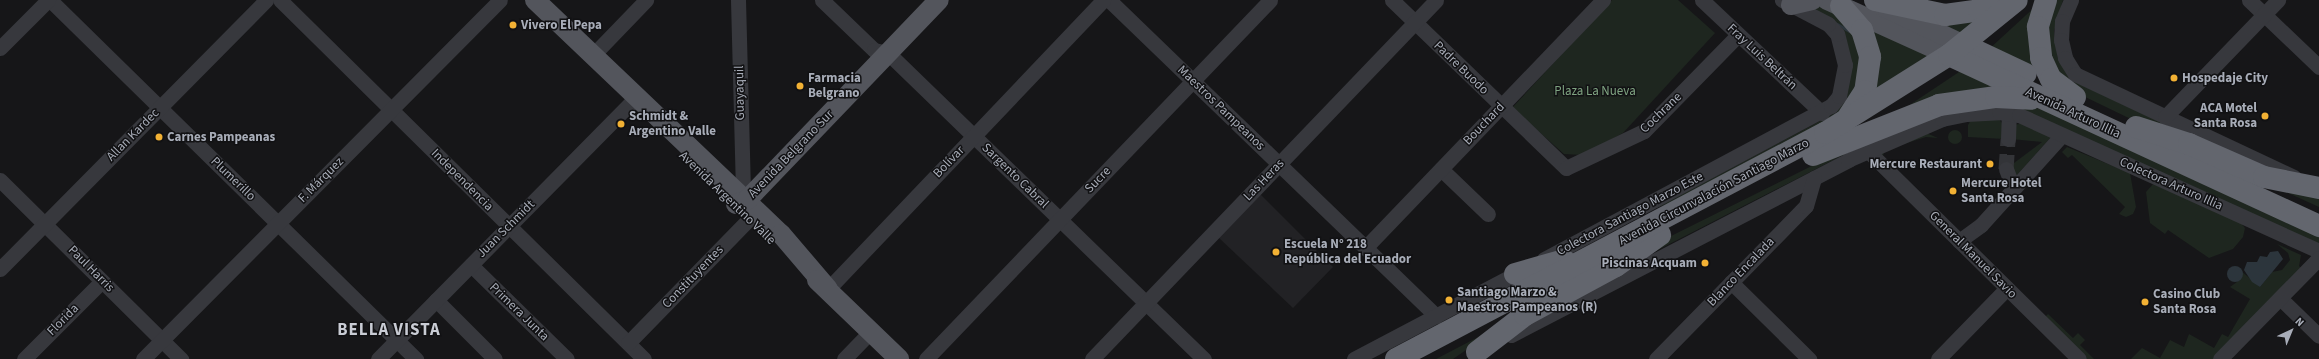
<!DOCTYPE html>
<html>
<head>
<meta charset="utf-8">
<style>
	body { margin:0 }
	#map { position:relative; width:2319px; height:359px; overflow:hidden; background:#161618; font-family:"Source Sans 3",sans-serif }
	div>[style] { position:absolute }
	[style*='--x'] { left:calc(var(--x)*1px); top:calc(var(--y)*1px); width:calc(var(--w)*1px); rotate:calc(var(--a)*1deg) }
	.built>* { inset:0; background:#222225 }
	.green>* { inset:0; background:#1e261f }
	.round { border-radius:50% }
	.water>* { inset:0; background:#2c353c }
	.stream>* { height:3px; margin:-1.5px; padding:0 1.5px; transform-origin:1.5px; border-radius:1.5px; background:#2c353c }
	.minor-tunnel>* { height:15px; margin-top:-7.5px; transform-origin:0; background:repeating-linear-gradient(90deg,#333438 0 15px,transparent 0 23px) }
	.minor>* { height:15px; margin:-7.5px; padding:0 7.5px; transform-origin:7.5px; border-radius:7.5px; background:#37383d }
	.major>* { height:20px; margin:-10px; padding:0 10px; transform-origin:10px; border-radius:10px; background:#53555c }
	.highway>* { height:22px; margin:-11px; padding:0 11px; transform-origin:11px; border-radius:11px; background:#63666e }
	.dots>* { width:11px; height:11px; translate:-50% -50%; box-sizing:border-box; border:2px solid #111113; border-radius:50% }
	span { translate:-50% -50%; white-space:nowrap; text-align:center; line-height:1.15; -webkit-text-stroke:3px #111113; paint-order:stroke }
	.poi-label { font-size:13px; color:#a8adb8; font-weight:700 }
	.left { translate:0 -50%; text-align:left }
	.right { translate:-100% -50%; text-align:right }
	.street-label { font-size:13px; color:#a8adb8 }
	.park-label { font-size:13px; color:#7fa381 }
	.district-label { font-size:17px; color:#c9ccd4; font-weight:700; letter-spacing:1px }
	.north { position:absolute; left:2271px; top:311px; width:40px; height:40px; -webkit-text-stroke:3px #111113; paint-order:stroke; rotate:44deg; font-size:11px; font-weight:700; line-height:16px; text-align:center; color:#a8adb8 }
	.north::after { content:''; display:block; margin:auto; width:14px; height:18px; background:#a8adb8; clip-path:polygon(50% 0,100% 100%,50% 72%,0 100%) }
</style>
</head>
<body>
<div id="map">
	<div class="built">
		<div style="clip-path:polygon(1260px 194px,1333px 267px,1293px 308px,1218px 237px)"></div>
	</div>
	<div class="green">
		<div style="clip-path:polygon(1612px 0,1678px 0,1715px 33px,1623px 133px,1583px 155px,1564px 154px,1512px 108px)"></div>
		<div style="clip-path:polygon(2051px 0,2063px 0,2054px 31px,2058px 58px,2275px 174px,2137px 122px,2079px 94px,2050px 65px,2048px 8px)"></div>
		<div style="clip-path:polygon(2037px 5px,2040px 70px,1988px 50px)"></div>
		<div style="clip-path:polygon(1822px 6px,1837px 10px,1864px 53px,1849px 109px,1711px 189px,1656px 208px,1567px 255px,1837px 112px,1850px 61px,1809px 10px)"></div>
		<div style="clip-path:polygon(1985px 14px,1965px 37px,1935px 19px)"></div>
		<div style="clip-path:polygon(1863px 24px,1938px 57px,1872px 97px)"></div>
		<div style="clip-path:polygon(1965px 68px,2013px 91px,1899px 112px)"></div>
		<div style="clip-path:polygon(2007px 102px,2046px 110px,2319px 236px,2319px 245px,2017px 108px,2003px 106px,1946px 112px,1849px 152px,1527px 317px,1618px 269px,1665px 239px,1886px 129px,1949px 108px)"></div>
		<div style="clip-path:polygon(1999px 119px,2004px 126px,2004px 139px,1968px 137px,1968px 125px,1971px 120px)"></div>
		<div style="clip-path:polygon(2022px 123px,2052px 136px,2016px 176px,2010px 166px,2042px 142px,2011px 139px,2015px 125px)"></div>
		<div class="round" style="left:1948px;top:130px;width:14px;height:14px"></div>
		<div style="clip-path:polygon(1926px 133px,1938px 138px,1926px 137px,1885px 150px,1881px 161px,1879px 158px,1881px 151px)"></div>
		<div style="clip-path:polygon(2067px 147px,2130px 173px,2136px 207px,2133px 214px,2126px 217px,2119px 214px,2125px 207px,2072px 155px,2068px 158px,2062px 152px)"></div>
		<div style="clip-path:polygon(2153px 184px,2241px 223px,2245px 228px,2243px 237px,2233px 249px,2209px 258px,2168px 230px,2165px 234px,2150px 223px,2146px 192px)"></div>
		<div style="clip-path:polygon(2277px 188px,2319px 195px,2319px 207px)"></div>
		<div style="clip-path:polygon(2277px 244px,2301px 255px,2299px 266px,2302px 269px,2214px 359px,2131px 359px,2142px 348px,2160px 358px,2170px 340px,2184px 347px,2189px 334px,2214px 348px,2222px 334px,2228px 337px,2250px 299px,2230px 287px,2241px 279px,2240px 270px,2260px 287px,2272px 272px,2282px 270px,2290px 260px,2288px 253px)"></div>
		<div style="clip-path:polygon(2048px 314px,2073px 338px,2078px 333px,2085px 340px,2080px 345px,2094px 359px,2086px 359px,2045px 317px)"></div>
		<div style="clip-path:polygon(1507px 322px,1453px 359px,1436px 359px)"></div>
	</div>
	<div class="water">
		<div style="clip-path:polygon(2278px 251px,2283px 259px,2260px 287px,2252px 282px,2244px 270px,2247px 262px,2257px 262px,2260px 256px,2267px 257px,2270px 252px)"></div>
		<div class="round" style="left:2227px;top:266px;width:16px;height:16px"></div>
	</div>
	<div class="stream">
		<div style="--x:1837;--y:24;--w:14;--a:30"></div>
	</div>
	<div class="minor-tunnel">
		<div style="--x:2006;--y:169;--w:30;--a:-86"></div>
	</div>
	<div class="minor">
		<div style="--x:50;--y:0;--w:513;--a:44.45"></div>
		<div style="--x:280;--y:0;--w:511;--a:44.6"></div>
		<div style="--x:738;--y:0;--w:186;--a:88.5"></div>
		<div style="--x:822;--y:0;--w:72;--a:43.9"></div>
		<div style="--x:874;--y:50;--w:14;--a:12"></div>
		<div style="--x:888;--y:53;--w:440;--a:44.1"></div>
		<div style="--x:1109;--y:0;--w:455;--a:44"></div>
		<div style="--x:1392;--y:0;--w:242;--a:44"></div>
		<div style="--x:1566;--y:168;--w:86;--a:-25.4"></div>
		<div style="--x:1644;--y:131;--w:134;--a:-45.6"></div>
		<div style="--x:1702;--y:0;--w:165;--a:43.3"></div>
		<div style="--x:2071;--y:0;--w:23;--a:113"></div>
		<div style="--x:2062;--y:21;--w:19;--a:93"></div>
		<div style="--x:2061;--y:40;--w:18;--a:77"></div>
		<div style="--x:2065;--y:58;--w:19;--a:58"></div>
		<div style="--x:2075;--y:74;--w:242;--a:25.2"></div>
		<div style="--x:2249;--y:0;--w:97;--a:43.7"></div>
		<div style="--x:0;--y:48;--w:68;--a:-45"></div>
		<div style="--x:592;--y:56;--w:78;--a:-46"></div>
		<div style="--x:2165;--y:117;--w:163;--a:-46"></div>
		<div style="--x:2008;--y:139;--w:26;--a:-88"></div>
		<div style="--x:1868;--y:151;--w:296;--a:44.6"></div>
		<div style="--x:1441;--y:169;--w:65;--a:43.8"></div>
		<div style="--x:2006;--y:169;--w:19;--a:69"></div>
		<div style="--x:0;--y:180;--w:255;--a:44.7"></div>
		<div style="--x:1959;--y:241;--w:27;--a:-36"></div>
		<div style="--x:1981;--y:225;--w:121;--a:-48"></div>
		<div style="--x:1365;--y:248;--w:344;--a:-46.2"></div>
		<div style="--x:1544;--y:259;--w:325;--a:-28.1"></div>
		<div style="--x:1831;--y:106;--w:13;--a:-51"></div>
		<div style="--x:1839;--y:96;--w:32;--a:-79"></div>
		<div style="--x:1845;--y:65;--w:32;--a:-104"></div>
		<div style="--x:1837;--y:34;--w:13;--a:-132"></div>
		<div style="--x:1828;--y:24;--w:52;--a:-152.4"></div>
		<div style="--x:471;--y:265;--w:134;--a:44.4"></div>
		<div style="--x:0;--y:269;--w:378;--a:-45.3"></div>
		<div style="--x:1731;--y:282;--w:110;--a:44.6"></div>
		<div style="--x:828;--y:289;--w:399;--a:-46.4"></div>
		<div style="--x:2280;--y:298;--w:54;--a:44.3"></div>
		<div style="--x:436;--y:300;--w:83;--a:45"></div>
		<div style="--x:1511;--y:335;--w:380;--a:-27.4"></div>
		<div style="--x:1848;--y:160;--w:103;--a:-23.6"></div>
		<div style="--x:1942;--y:119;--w:25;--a:-12"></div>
		<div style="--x:1966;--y:114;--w:33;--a:-3"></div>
		<div style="--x:1999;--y:112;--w:20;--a:9"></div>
		<div style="--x:2019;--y:115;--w:329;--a:24.4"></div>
		<div style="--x:628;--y:343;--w:186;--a:-45.7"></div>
		<div style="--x:24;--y:359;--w:110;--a:-45"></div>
		<div style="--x:143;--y:359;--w:506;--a:-45.16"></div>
		<div style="--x:378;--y:359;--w:366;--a:-45.4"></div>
		<div style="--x:844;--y:359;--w:39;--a:-46"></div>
		<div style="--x:926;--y:359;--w:497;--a:-46.2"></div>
		<div style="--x:1092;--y:359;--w:497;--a:-46.2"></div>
		<div style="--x:1354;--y:359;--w:191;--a:-27.8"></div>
		<div style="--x:1656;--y:359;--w:214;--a:-45.6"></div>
		<div style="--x:1806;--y:206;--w:29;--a:-74"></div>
		<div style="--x:1938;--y:359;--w:99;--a:-45.8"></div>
		<div style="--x:2220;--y:359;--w:141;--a:-45.6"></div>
	</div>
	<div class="major">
		<div style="--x:535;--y:0;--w:340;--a:43.6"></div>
		<div style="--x:781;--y:234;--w:72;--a:49.5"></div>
		<div style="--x:1827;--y:0;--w:134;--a:24.3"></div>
		<div style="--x:1791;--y:5;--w:22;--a:-13"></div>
		<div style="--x:1884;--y:7;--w:89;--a:25.4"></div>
		<div style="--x:736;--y:204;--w:12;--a:-20"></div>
		<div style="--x:747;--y:200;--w:277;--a:-46.2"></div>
		<div style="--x:817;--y:280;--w:114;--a:43.9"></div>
	</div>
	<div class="highway">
		<div style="--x:1875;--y:0;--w:72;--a:12.1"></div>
		<div style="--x:1945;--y:15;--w:34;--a:-8"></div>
		<div style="--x:1979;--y:10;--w:26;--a:-23"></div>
		<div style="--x:2046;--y:0;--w:28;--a:107"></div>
		<div style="--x:2038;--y:27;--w:31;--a:84"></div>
		<div style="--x:2041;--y:58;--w:23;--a:65"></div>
		<div style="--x:2051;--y:79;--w:30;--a:37"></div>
		<div style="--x:1841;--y:6;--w:32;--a:49"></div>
		<div style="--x:1862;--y:30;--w:28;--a:73"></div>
		<div style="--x:1870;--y:57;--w:34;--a:98"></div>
		<div style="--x:1865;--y:91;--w:30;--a:123"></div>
		<div style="--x:1964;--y:45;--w:68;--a:25.1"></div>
		<div style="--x:1949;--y:55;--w:408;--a:24.8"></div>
		<div style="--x:2136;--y:127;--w:56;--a:17.8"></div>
		<div style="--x:2189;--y:144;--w:82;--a:23.7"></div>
		<div style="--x:2264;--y:177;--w:56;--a:11.3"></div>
		<div style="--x:1813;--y:155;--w:136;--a:-21.6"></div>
		<div style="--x:1939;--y:105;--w:58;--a:-8"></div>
		<div style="--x:1996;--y:97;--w:35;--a:3"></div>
		<div style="--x:1515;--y:274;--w:51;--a:-15.9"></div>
		<div style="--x:1477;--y:352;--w:61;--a:-37.6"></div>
		<div style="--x:1525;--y:315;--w:103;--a:-28.3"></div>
		<div style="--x:1616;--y:266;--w:54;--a:-35.2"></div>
		<div style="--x:1396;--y:359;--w:485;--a:-27.8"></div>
		<div style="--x:1825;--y:133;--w:146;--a:-32.2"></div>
		<div style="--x:1949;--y:55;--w:87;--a:-39"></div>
	</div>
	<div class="dots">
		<div style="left:513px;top:25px;background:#f2b134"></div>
		<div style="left:2174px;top:78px;background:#f2b134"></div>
		<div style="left:800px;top:86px;background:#f2b134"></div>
		<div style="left:2265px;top:116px;background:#f2b134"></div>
		<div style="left:621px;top:124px;background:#f2b134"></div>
		<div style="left:159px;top:137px;background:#f2b134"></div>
		<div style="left:1990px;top:164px;background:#f2b134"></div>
		<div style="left:1953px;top:191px;background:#f2b134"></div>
		<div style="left:1276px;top:252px;background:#f2b134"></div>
		<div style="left:1705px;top:263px;background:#f2b134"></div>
		<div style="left:1449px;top:300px;background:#f2b134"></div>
		<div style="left:2145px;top:302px;background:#f2b134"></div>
	</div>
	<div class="poi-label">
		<span class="left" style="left:521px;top:25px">Vivero El Pepa</span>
		<span class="left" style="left:2182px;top:78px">Hospedaje City</span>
		<span class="left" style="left:808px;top:86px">Farmacia<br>Belgrano</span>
		<span class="right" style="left:2257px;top:116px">ACA Motel<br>Santa Rosa</span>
		<span class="left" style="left:629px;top:124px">Schmidt &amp;<br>Argentino Valle</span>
		<span class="left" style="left:167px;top:137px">Carnes Pampeanas</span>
		<span class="right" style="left:1982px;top:164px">Mercure Restaurant</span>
		<span class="left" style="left:1961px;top:191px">Mercure Hotel<br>Santa Rosa</span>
		<span class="left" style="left:1284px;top:252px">Escuela N° 218<br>República del Ecuador</span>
		<span class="right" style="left:1697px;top:263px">Piscinas Acquam</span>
		<span class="left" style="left:1457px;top:300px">Santiago Marzo &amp;<br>Maestros Pampeanos (R)</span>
		<span class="left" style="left:2153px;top:302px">Casino Club<br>Santa Rosa</span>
	</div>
	<div class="street-label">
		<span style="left:1762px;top:57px;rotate:43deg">Fray Luis Beltrán</span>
		<span style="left:1461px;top:68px;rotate:44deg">Padre Buodo</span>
		<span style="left:740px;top:93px;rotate:-91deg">Guayaquil</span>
		<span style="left:1221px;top:108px;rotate:44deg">Maestros Pampeanos</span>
		<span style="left:1661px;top:113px;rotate:-44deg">Cochrane</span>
		<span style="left:2073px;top:113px;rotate:25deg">Avenida Arturo Illia</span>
		<span style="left:1484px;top:124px;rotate:-46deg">Bouchard</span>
		<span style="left:133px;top:135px;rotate:-45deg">Allan Kardec</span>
		<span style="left:791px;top:154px;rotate:-46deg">Avenida Belgrano Sur</span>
		<span style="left:949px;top:162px;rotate:-46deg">Bolívar</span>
		<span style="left:1015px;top:176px;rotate:44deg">Sargento Cabral</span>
		<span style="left:233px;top:179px;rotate:44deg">Plumerillo</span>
		<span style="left:321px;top:180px;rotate:-45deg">F. Márquez</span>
		<span style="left:462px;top:180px;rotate:45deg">Independencia</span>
		<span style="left:1098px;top:180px;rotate:-46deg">Sucre</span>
		<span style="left:1264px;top:180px;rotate:-46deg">Las Heras</span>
		<span style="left:2171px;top:184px;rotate:24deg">Colectora Arturo Illia</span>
		<span style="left:1714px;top:192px;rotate:-28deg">Avenida Circunvalación Santiago Marzo</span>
		<span style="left:727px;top:198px;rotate:44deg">Avenida Argentino Valle</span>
		<span style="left:1630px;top:214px;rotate:-28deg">Colectora Santiago Marzo Este</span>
		<span style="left:506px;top:229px;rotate:-45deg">Juan Schmidt</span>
		<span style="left:1973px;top:255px;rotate:45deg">General Manuel Savio</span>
		<span style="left:91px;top:269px;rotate:45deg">Paul Harris</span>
		<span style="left:1741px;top:272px;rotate:-46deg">Blanco Encalada</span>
		<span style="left:693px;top:277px;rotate:-46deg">Constituyentes</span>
		<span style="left:519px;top:312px;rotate:44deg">Primera Junta</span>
		<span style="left:63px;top:320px;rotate:-45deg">Florida</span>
	</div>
	<div class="park-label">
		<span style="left:1595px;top:91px">Plaza La Nueva</span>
	</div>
	<div class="district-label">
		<span style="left:389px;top:331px">BELLA VISTA</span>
	</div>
	<div class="north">N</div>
</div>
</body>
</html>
